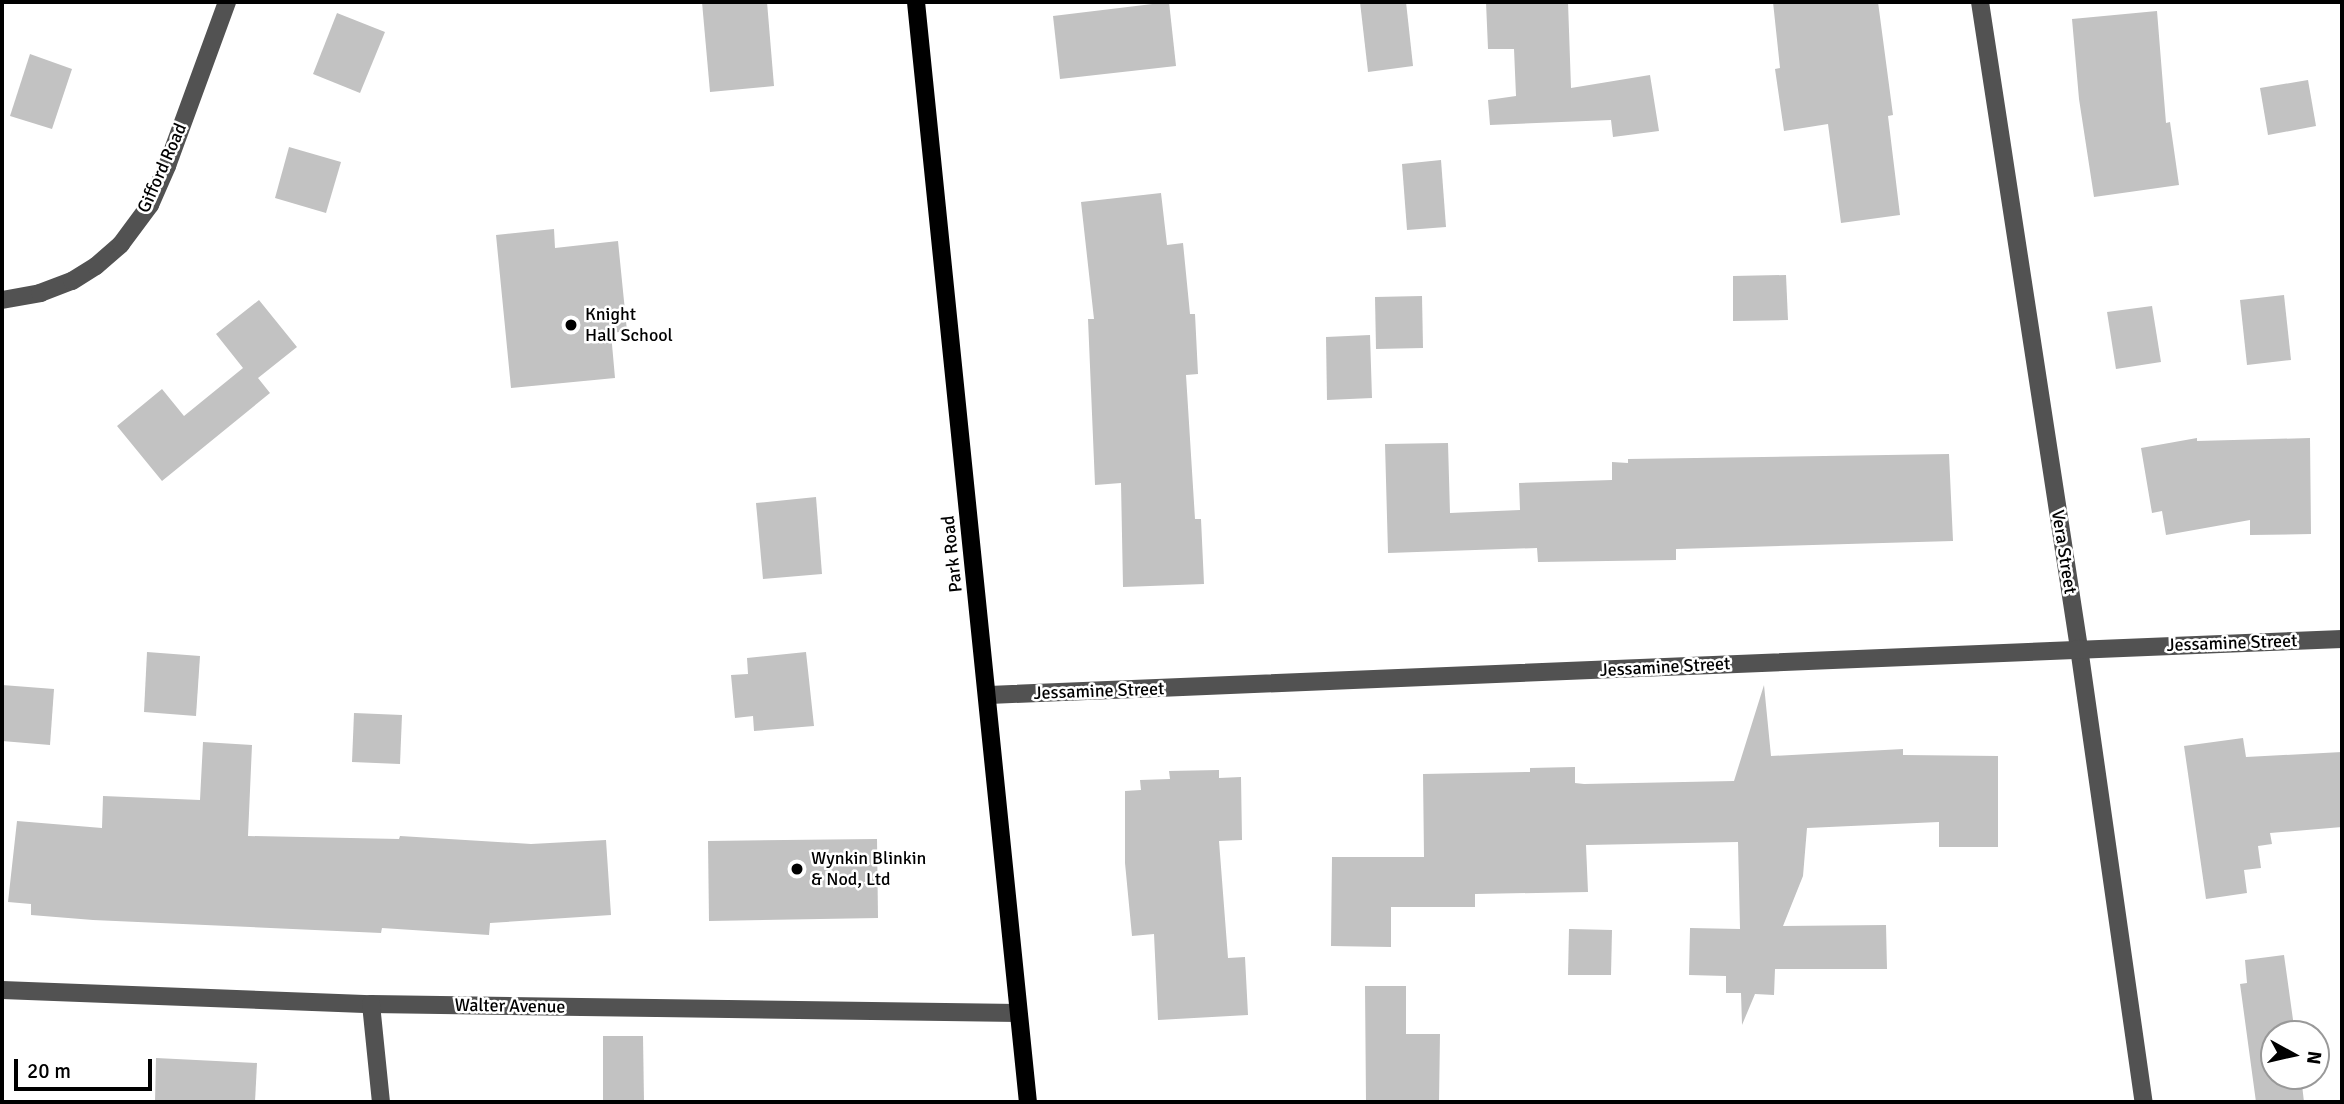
<!DOCTYPE html>
<html>
<head>
<meta charset="utf-8">
<style>
	body { margin:0 }
	#map { position:relative; width:2344px; height:1104px; overflow:hidden; background:#fff; font-family:Signika,sans-serif }
	div>[style] { position:absolute }
	[style*='--x'] { left:calc(var(--x)*1px); top:calc(var(--y)*1px); width:calc(var(--w)*1px); rotate:calc(var(--a)*1deg) }
	.building>* { inset:0; background:#c2c2c2 }
	.minor>* { height:18px; margin:-9px; padding:0 9px; transform-origin:9px; border-radius:9px; background:#525252 }
	.major>* { height:18px; margin:-9px; padding:0 9px; transform-origin:9px; border-radius:9px; background:#000 }
	.dots>* { width:19px; height:19px; translate:-50% -50%; box-sizing:border-box; border:4px solid #fff; border-radius:50% }
	span { translate:-50% -50%; white-space:nowrap; text-align:center; line-height:1.15; -webkit-text-stroke:5px #fff; paint-order:stroke }
	.street-label { font-size:18px; color:#000 }
	.poi-label { font-size:18px; color:#000 }
	.left { translate:0 -50%; text-align:left }
	.frame { position:absolute; inset:0; border:4px solid #000; pointer-events:none }
	.north { position:absolute; left:2260px; top:1020px; width:70px; height:70px; box-sizing:border-box; background:#fff; border:2px solid #999; border-radius:50%; rotate:98deg; font-size:19px; font-weight:700; line-height:28px; text-align:center; color:#000 }
	.north::after { content:''; display:block; margin:auto; width:24px; height:32px; background:#000; clip-path:polygon(50% 0,100% 100%,50% 72%,0 100%) }
	.scale { position:absolute; left:14px; top:1059px; width:138px; height:32px; box-sizing:border-box; border:4px solid #000; border-top:0; padding-left:9px; font-size:21px; line-height:24px; white-space:nowrap; color:#000; -webkit-text-stroke:5px #fff; paint-order:stroke }
</style>
</head>
<body>
<div id="map">
	<div class="building">
		<div style="clip-path:polygon(702px 2px,767px 2px,774px 86px,710px 92px)"></div>
		<div style="clip-path:polygon(1169px 2px,1176px 66px,1060px 79px,1053px 16px)"></div>
		<div style="clip-path:polygon(1360px 2px,1406px 2px,1413px 66px,1368px 72px)"></div>
		<div style="clip-path:polygon(1486px 2px,1568px 2px,1571px 88px,1650px 75px,1659px 131px,1613px 137px,1611px 120px,1490px 125px,1488px 100px,1516px 96px,1514px 49px,1488px 49px)"></div>
		<div style="clip-path:polygon(1773px 2px,1878px 2px,1893px 115px,1888px 116px,1900px 215px,1841px 223px,1828px 124px,1784px 131px,1775px 69px,1780px 68px)"></div>
		<div style="clip-path:polygon(2157px 11px,2166px 123px,2170px 122px,2179px 185px,2094px 197px,2079px 99px,2072px 19px)"></div>
		<div style="clip-path:polygon(337px 13px,385px 32px,360px 93px,313px 74px)"></div>
		<div style="clip-path:polygon(30px 54px,72px 69px,52px 129px,10px 116px)"></div>
		<div style="clip-path:polygon(2308px 80px,2316px 126px,2268px 135px,2260px 88px)"></div>
		<div style="clip-path:polygon(289px 147px,341px 162px,326px 213px,275px 198px)"></div>
		<div style="clip-path:polygon(1441px 160px,1446px 227px,1407px 230px,1402px 164px)"></div>
		<div style="clip-path:polygon(1161px 193px,1167px 245px,1183px 243px,1190px 314px,1195px 314px,1198px 374px,1186px 375px,1195px 519px,1201px 519px,1204px 584px,1123px 587px,1121px 483px,1095px 485px,1088px 319px,1094px 319px,1081px 202px)"></div>
		<div style="clip-path:polygon(554px 229px,555px 248px,618px 241px,627px 331px,611px 333px,615px 378px,511px 388px,496px 235px)"></div>
		<div style="clip-path:polygon(1786px 275px,1788px 320px,1733px 321px,1733px 276px)"></div>
		<div style="clip-path:polygon(2284px 295px,2291px 360px,2247px 365px,2240px 300px)"></div>
		<div style="clip-path:polygon(1422px 296px,1423px 348px,1376px 349px,1375px 297px)"></div>
		<div style="clip-path:polygon(259px 300px,297px 347px,258px 378px,270px 393px,162px 481px,117px 426px,162px 389px,184px 416px,243px 368px,216px 334px)"></div>
		<div style="clip-path:polygon(2152px 306px,2161px 362px,2116px 369px,2107px 312px)"></div>
		<div style="clip-path:polygon(1370px 335px,1372px 398px,1327px 400px,1326px 337px)"></div>
		<div style="clip-path:polygon(2197px 438px,2197px 441px,2310px 438px,2311px 534px,2250px 535px,2250px 520px,2166px 535px,2162px 511px,2152px 513px,2141px 448px)"></div>
		<div style="clip-path:polygon(1448px 443px,1450px 513px,1520px 510px,1519px 483px,1612px 480px,1612px 462px,1628px 463px,1628px 459px,1949px 454px,1953px 541px,1676px 549px,1676px 560px,1538px 562px,1537px 548px,1388px 553px,1385px 444px)"></div>
		<div style="clip-path:polygon(816px 497px,822px 574px,763px 579px,756px 503px)"></div>
		<div style="clip-path:polygon(147px 652px,200px 656px,196px 716px,144px 712px)"></div>
		<div style="clip-path:polygon(806px 652px,814px 726px,754px 731px,753px 716px,735px 718px,731px 675px,748px 674px,747px 658px)"></div>
		<div style="clip-path:polygon(2px 685px,54px 689px,50px 745px,2px 741px)"></div>
		<div style="clip-path:polygon(1764px 685px,1771px 756px,1903px 749px,1903px 755px,1998px 756px,1998px 847px,1939px 847px,1939px 822px,1807px 828px,1803px 876px,1783px 926px,1886px 925px,1887px 969px,1775px 969px,1774px 995px,1755px 994px,1742px 1025px,1741px 993px,1726px 993px,1726px 976px,1689px 975px,1690px 928px,1740px 929px,1738px 842px,1586px 845px,1588px 892px,1475px 894px,1475px 907px,1391px 907px,1391px 947px,1331px 946px,1332px 857px,1424px 857px,1423px 774px,1530px 772px,1530px 768px,1575px 767px,1575px 783px,1584px 784px,1734px 781px)"></div>
		<div style="clip-path:polygon(354px 713px,402px 715px,400px 764px,352px 762px)"></div>
		<div style="clip-path:polygon(2243px 738px,2246px 757px,2342px 752px,2342px 827px,2270px 833px,2272px 844px,2258px 846px,2261px 868px,2244px 870px,2247px 893px,2206px 899px,2184px 746px)"></div>
		<div style="clip-path:polygon(203px 742px,252px 745px,248px 836px,399px 839px,400px 836px,531px 844px,606px 840px,611px 915px,490px 923px,489px 935px,382px 928px,381px 933px,93px 920px,31px 915px,31px 904px,8px 902px,17px 821px,102px 828px,103px 796px,200px 800px)"></div>
		<div style="clip-path:polygon(1219px 770px,1219px 778px,1241px 777px,1242px 840px,1219px 841px,1228px 958px,1245px 957px,1248px 1015px,1158px 1020px,1154px 934px,1132px 936px,1125px 863px,1125px 791px,1141px 790px,1140px 780px,1170px 779px,1169px 771px)"></div>
		<div style="clip-path:polygon(877px 839px,878px 918px,709px 921px,708px 841px)"></div>
		<div style="clip-path:polygon(1569px 929px,1612px 930px,1611px 975px,1568px 975px)"></div>
		<div style="clip-path:polygon(2284px 955px,2295px 1034px,2274px 1034px,2274px 1076px,2301px 1076px,2304px 1102px,2256px 1102px,2240px 984px,2247px 983px,2245px 960px)"></div>
		<div style="clip-path:polygon(1365px 986px,1406px 986px,1406px 1034px,1440px 1034px,1439px 1102px,1366px 1102px)"></div>
		<div style="clip-path:polygon(603px 1036px,643px 1036px,644px 1102px,603px 1102px)"></div>
		<div style="clip-path:polygon(156px 1058px,257px 1063px,255px 1102px,155px 1102px)"></div>
	</div>
	<div class="minor">
		<div style="--x:1980;--y:2;--w:654;--a:81.29"></div>
		<div style="--x:2079;--y:648;--w:459;--a:81.9"></div>
		<div style="--x:2;--y:300;--w:39;--a:-10"></div>
		<div style="--x:40;--y:293;--w:34;--a:-21"></div>
		<div style="--x:72;--y:281;--w:28;--a:-32"></div>
		<div style="--x:96;--y:266;--w:33;--a:-41"></div>
		<div style="--x:121;--y:244;--w:49;--a:-53.4"></div>
		<div style="--x:150;--y:205;--w:43;--a:-66.4"></div>
		<div style="--x:167;--y:166;--w:175;--a:-69.9"></div>
		<div style="--x:989;--y:695;--w:1354;--a:-2.37"></div>
		<div style="--x:2;--y:990;--w:369;--a:2.2"></div>
		<div style="--x:371;--y:1004;--w:647;--a:0.8"></div>
		<div style="--x:371;--y:1004;--w:99;--a:84.2"></div>
	</div>
	<div class="major">
		<div style="--x:916;--y:2;--w:1106;--a:84.19"></div>
	</div>
	<div class="dots">
		<div style="left:571px;top:325px;background:#000"></div>
		<div style="left:797px;top:869px;background:#000"></div>
	</div>
	<div class="street-label">
		<span style="left:162px;top:168px;rotate:-66deg">Gifford Road</span>
		<span style="left:2064px;top:552px;rotate:81deg">Vera Street</span>
		<span style="left:952px;top:554px;rotate:-96deg">Park Road</span>
		<span style="left:2232px;top:643px;rotate:-2deg">Jessamine Street</span>
		<span style="left:1665px;top:667px;rotate:-3deg">Jessamine Street</span>
		<span style="left:1099px;top:691px;rotate:-2deg">Jessamine Street</span>
		<span style="left:510px;top:1006px;rotate:1deg">Walter Avenue</span>
	</div>
	<div class="poi-label">
		<span class="left" style="left:585px;top:325px">Knight<br>Hall School</span>
		<span class="left" style="left:811px;top:869px">Wynkin Blinkin<br>&amp; Nod, Ltd</span>
	</div>
	<div class="frame"></div>
	<div class="north">N</div>
	<div class="scale">20 m</div>
</div>
</body>
</html>
